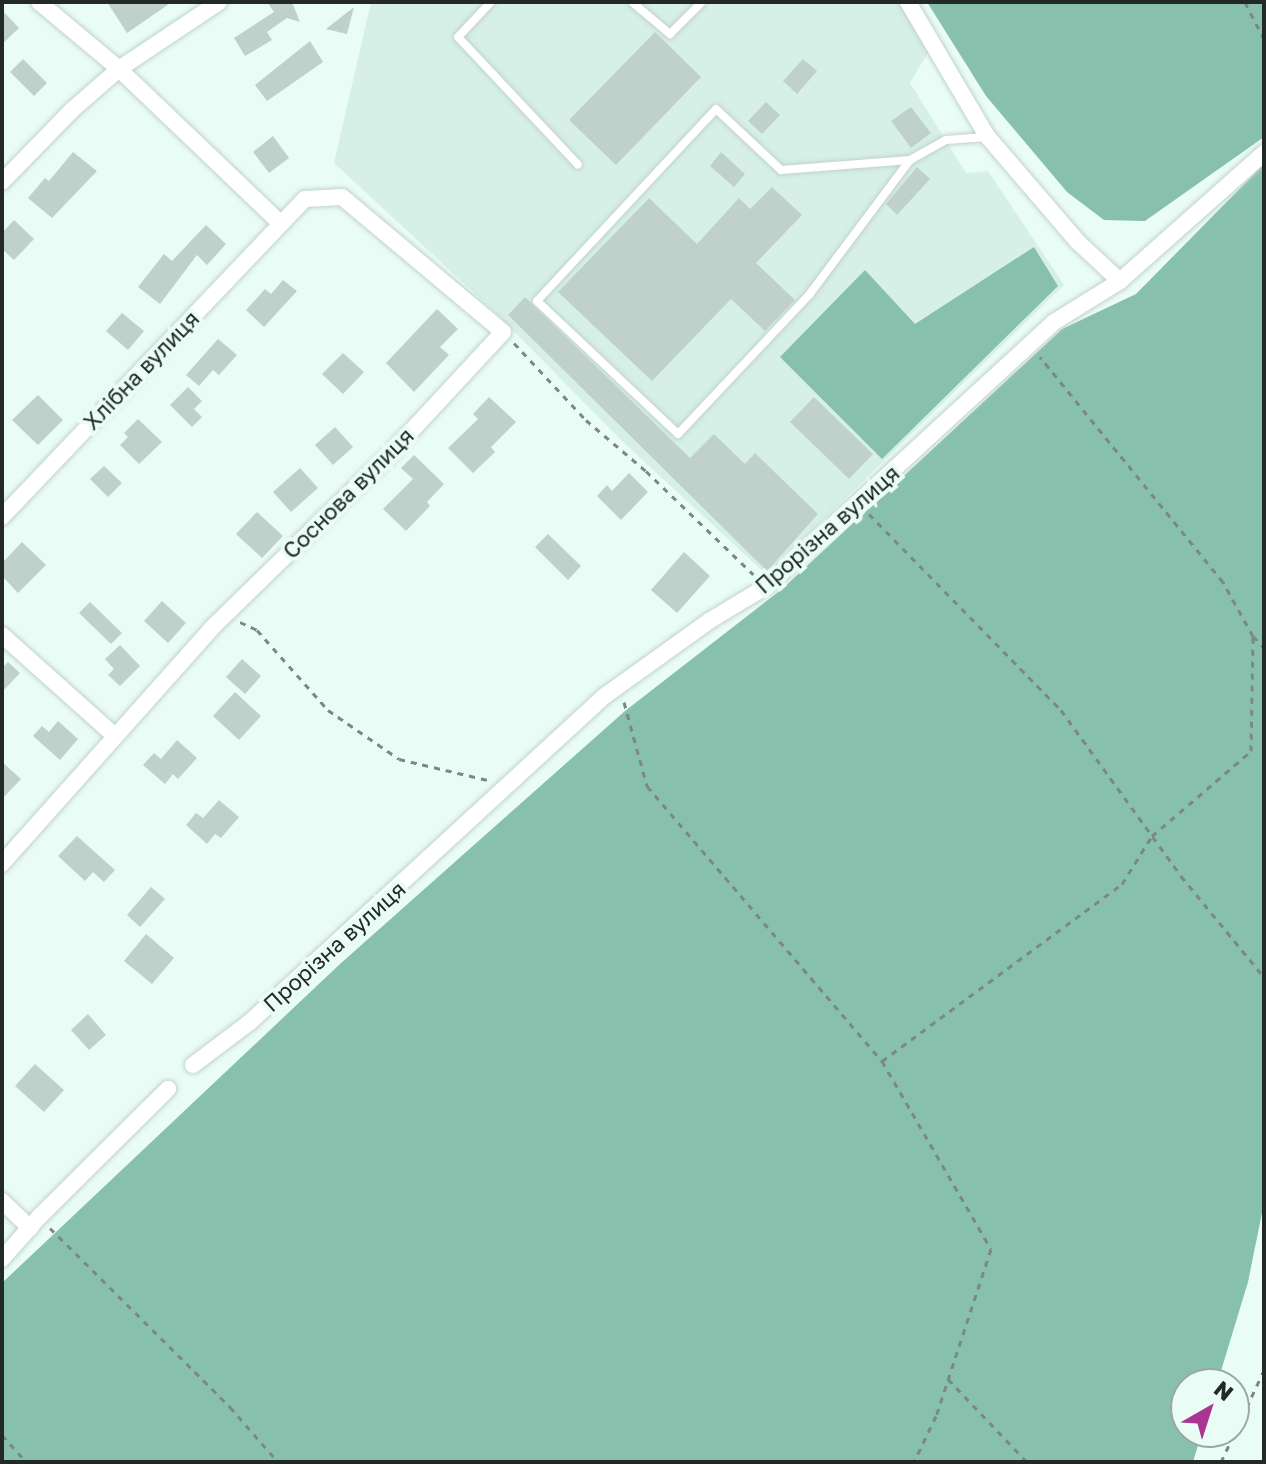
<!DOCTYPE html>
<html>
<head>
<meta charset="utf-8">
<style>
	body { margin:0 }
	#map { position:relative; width:1266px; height:1464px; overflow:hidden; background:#eafcf6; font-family:"Golos Text",sans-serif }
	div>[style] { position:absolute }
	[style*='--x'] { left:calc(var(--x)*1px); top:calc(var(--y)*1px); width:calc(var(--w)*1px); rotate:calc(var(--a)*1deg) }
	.built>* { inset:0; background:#d6f0e7 }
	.forest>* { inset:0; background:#88c0ae }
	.building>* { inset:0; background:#c0d1cb }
	.path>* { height:3px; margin-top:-1.5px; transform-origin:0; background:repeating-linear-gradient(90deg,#7c8884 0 6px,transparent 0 12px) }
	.roads { filter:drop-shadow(0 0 2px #c1d2cc) drop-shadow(0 0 2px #c1d2cc) }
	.service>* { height:8px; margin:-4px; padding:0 4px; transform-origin:4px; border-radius:4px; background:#fff }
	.minor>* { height:16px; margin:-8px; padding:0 8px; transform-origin:8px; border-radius:8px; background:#fff }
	span { translate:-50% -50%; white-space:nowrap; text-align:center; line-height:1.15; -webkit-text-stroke:8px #eafcf6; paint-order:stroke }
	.street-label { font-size:22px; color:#222927 }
	.frame { position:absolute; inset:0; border:4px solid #222927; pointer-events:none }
	.north { position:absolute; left:1170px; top:1368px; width:80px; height:80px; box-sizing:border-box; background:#eafcf6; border:2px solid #9aa8a3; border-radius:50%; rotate:39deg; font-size:22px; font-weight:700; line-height:32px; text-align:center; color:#222927 }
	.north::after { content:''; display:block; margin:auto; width:28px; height:36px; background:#a93792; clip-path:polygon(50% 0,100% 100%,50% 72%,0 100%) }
</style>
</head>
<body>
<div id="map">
	<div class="built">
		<div style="clip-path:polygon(371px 2px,899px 2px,929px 51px,910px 83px,966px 173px,988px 171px,1064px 285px,767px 575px,622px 441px,498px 315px,334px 163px)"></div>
	</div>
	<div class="forest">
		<div style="clip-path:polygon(927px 2px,1264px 2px,1264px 137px,1145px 221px,1104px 220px,1067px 192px,986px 96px)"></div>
		<div style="clip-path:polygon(1264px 164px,1264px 1203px,1248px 1282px,1217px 1384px,1186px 1384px,1186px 1432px,1202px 1432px,1193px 1462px,2px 1462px,2px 1283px,340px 964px,625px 711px,782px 589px,1062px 329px,1136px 294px)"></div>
		<div style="clip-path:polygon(1034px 247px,1058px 286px,882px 459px,780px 357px,865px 270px,915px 324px)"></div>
	</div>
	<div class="building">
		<div style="clip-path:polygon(107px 2px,172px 2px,127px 33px)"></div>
		<div style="clip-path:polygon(267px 2px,292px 2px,300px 22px,287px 18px,267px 32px,272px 40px,245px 56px,234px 38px,274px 12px)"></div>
		<div style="clip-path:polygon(354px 7px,347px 34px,326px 29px)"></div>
		<div style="clip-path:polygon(2px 10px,19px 28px,2px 44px)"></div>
		<div style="clip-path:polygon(655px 32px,701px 77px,616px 165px,569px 120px)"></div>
		<div style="clip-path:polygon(310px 41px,323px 62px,267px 101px,255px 85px)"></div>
		<div style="clip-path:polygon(23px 59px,47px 83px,34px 96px,10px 72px)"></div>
		<div style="clip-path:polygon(803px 59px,817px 71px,797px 94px,783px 81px)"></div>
		<div style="clip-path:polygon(766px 102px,780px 115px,762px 134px,748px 121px)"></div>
		<div style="clip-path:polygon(911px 107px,931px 133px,911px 148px,891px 121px)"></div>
		<div style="clip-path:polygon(273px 136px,289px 158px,269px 173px,253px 152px)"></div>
		<div style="clip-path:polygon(73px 152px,97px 171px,52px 218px,28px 198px,45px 178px,49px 181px)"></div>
		<div style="clip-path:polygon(721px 152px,745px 174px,734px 187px,710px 166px)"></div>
		<div style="clip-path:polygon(917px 167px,930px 179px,897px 215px,886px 204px)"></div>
		<div style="clip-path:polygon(772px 187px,802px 215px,756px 263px,795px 300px,765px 331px,731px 299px,652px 381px,558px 292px,649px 198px,697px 244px,739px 198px,750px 209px)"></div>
		<div style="clip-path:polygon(14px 220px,34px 239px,14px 260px,2px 249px,2px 233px)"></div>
		<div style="clip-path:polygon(206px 225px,226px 244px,207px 265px,197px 255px,160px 304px,138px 287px,164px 254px,172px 261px)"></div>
		<div style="clip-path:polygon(283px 280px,297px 291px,264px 327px,246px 310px,265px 289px,271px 294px)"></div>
		<div style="clip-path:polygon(525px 297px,690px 458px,714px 434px,745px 464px,755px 453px,818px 514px,767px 571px,508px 315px)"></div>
		<div style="clip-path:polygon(437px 309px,458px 329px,440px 347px,449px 355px,414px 392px,386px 363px)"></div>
		<div style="clip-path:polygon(122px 313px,144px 331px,128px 350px,106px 331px)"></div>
		<div style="clip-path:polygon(218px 339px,237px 355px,219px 375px,213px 370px,199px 386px,186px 375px)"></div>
		<div style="clip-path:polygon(343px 353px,364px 372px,343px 394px,322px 374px)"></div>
		<div style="clip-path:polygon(188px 387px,202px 401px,194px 409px,202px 417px,192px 427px,170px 405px)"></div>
		<div style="clip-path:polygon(38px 395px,63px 420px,38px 445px,12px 420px)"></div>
		<div style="clip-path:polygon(489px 397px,516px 422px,491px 447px,495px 452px,473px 473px,448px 448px,478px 419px,473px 414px)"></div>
		<div style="clip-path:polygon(814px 397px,873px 454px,849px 479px,790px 422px)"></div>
		<div style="clip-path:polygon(138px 419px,162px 442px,139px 464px,120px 445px,128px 437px,124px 433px)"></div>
		<div style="clip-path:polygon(335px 427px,353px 447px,333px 465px,315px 445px)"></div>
		<div style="clip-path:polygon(414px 455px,444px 484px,427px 502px,430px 506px,406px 531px,383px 509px,413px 479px,401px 468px)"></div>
		<div style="clip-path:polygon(104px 466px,122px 483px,108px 497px,90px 479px)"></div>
		<div style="clip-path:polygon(300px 468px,318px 488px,291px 512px,273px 492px)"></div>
		<div style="clip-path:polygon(629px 473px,648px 492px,621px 520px,597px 496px,607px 485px,612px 491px)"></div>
		<div style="clip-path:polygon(257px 512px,283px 536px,262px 558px,236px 534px)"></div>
		<div style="clip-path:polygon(548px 534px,581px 566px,568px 580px,535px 547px)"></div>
		<div style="clip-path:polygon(22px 542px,46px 565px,18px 593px,2px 576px,2px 563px)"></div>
		<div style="clip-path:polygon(684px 552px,710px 576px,677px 613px,651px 590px)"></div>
		<div style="clip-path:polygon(162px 601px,186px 623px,168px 643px,144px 621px)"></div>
		<div style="clip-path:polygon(90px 602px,122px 633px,111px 644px,79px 613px)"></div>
		<div style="clip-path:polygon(120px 645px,140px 666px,120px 686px,108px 675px,114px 669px,105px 659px)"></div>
		<div style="clip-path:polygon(242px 659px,261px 676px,245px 694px,226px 677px)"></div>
		<div style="clip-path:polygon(8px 662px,20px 673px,2px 692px,2px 668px)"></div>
		<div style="clip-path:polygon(235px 692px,261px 716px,239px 740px,213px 716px)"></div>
		<div style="clip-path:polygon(58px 721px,78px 739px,60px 760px,33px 736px,42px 726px,49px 732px)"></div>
		<div style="clip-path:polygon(177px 740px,197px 758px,178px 779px,173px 774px,165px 784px,143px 765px,154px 753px,161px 759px)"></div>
		<div style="clip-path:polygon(2px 762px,21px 779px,2px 799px)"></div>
		<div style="clip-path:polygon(219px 800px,239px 817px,221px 838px,215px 834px,207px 844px,186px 825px,196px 813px,203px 818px)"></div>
		<div style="clip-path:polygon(77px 836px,115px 870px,104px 882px,93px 872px,85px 881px,58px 856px)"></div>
		<div style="clip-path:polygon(151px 887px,165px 899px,140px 927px,127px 915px)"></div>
		<div style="clip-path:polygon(146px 934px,174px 958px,152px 984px,124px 961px)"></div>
		<div style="clip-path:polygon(88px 1014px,106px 1035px,89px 1050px,71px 1030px)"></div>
		<div style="clip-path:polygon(35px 1064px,64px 1090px,44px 1112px,15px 1086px)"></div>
	</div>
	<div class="path">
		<div style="--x:1245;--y:2;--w:42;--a:62.8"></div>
		<div style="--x:514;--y:343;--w:105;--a:46.9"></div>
		<div style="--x:586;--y:420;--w:79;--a:40.4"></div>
		<div style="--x:646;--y:471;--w:149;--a:43.9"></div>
		<div style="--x:869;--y:514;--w:274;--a:45.6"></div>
		<div style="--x:1061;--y:710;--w:205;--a:54.1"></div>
		<div style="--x:1181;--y:876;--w:131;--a:50.6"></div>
		<div style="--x:240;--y:622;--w:19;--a:25"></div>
		<div style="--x:257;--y:630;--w:107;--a:48.4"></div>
		<div style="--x:328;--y:710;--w:86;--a:34.6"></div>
		<div style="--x:399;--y:759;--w:91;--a:13.3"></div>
		<div style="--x:1253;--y:636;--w:16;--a:47"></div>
		<div style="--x:624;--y:702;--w:87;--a:74.7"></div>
		<div style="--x:647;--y:786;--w:362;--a:49.5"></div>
		<div style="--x:882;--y:1061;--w:217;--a:59.9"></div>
		<div style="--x:991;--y:1249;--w:176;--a:108.2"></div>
		<div style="--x:936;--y:1416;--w:51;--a:115.6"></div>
		<div style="--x:882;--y:1061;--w:298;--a:-36.4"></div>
		<div style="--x:1122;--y:884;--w:57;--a:-58"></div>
		<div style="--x:1152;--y:836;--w:130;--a:-40.6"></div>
		<div style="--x:1251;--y:751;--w:115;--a:-89"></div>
		<div style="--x:1253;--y:636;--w:62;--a:-119.1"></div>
		<div style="--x:1223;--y:582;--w:290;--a:-129.1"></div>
		<div style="--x:50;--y:1228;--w:254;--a:44.8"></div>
		<div style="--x:230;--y:1407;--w:73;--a:48.9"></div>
		<div style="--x:948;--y:1379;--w:115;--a:46.4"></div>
		<div style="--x:2;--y:1435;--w:36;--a:48"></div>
		<div style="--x:1221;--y:1462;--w:102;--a:-64.9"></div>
	</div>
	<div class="roads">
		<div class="service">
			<div style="--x:491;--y:2;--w:48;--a:133.3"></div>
			<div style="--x:458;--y:37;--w:175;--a:46.8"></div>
			<div style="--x:632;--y:2;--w:50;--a:40.1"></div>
			<div style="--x:670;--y:34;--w:45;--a:-45"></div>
			<div style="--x:910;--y:160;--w:129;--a:175.6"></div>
			<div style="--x:781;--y:170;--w:89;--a:-136.8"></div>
			<div style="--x:716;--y:109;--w:262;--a:133"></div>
			<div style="--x:537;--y:301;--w:194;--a:43.3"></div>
			<div style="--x:678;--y:434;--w:191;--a:-46.7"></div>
			<div style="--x:809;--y:295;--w:169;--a:-53.2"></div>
			<div style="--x:910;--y:160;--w:41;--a:-29.1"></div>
			<div style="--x:946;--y:140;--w:41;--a:-4.2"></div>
		</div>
		<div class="minor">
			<div style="--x:39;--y:2;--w:104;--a:39.9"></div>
			<div style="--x:119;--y:69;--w:223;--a:43.7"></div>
			<div style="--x:908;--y:2;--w:156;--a:59.5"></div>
			<div style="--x:987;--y:136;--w:140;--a:49.4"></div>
			<div style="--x:1078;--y:242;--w:57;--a:42.9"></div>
			<div style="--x:2;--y:182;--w:100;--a:-45.8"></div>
			<div style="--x:72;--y:110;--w:62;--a:-41.1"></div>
			<div style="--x:119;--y:69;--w:120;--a:-33.8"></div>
			<div style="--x:2;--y:517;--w:439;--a:-46.4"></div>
			<div style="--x:305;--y:199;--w:37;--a:-3"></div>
			<div style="--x:342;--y:197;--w:210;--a:40"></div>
			<div style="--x:503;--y:332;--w:169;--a:132.8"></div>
			<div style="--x:388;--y:456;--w:246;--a:135.7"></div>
			<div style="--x:212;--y:628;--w:316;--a:131.7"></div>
			<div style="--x:2;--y:635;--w:150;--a:41.8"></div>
			<div style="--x:193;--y:1065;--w:71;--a:-37"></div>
			<div style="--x:250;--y:1022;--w:483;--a:-42.6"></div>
			<div style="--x:606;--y:695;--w:127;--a:-35.7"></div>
			<div style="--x:709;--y:621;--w:68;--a:-31.1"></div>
			<div style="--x:767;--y:586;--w:390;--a:-42.6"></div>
			<div style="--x:1054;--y:322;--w:78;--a:-31.8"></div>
			<div style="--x:1120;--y:281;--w:193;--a:-41.6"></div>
			<div style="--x:2;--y:1201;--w:39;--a:44"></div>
			<div style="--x:2;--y:1259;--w:56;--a:-48.6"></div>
			<div style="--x:39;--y:1217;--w:182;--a:-44.8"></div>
		</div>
	</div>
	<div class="street-label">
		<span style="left:141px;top:370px;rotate:-46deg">Хлібна вулиця</span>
		<span style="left:348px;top:493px;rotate:-45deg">Соснова вулиця</span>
		<span style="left:827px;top:529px;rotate:-41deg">Прорізна вулиця</span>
		<span style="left:334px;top:946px;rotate:-42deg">Прорізна вулиця</span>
	</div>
	<div class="frame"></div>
	<div class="north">N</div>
</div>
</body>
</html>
